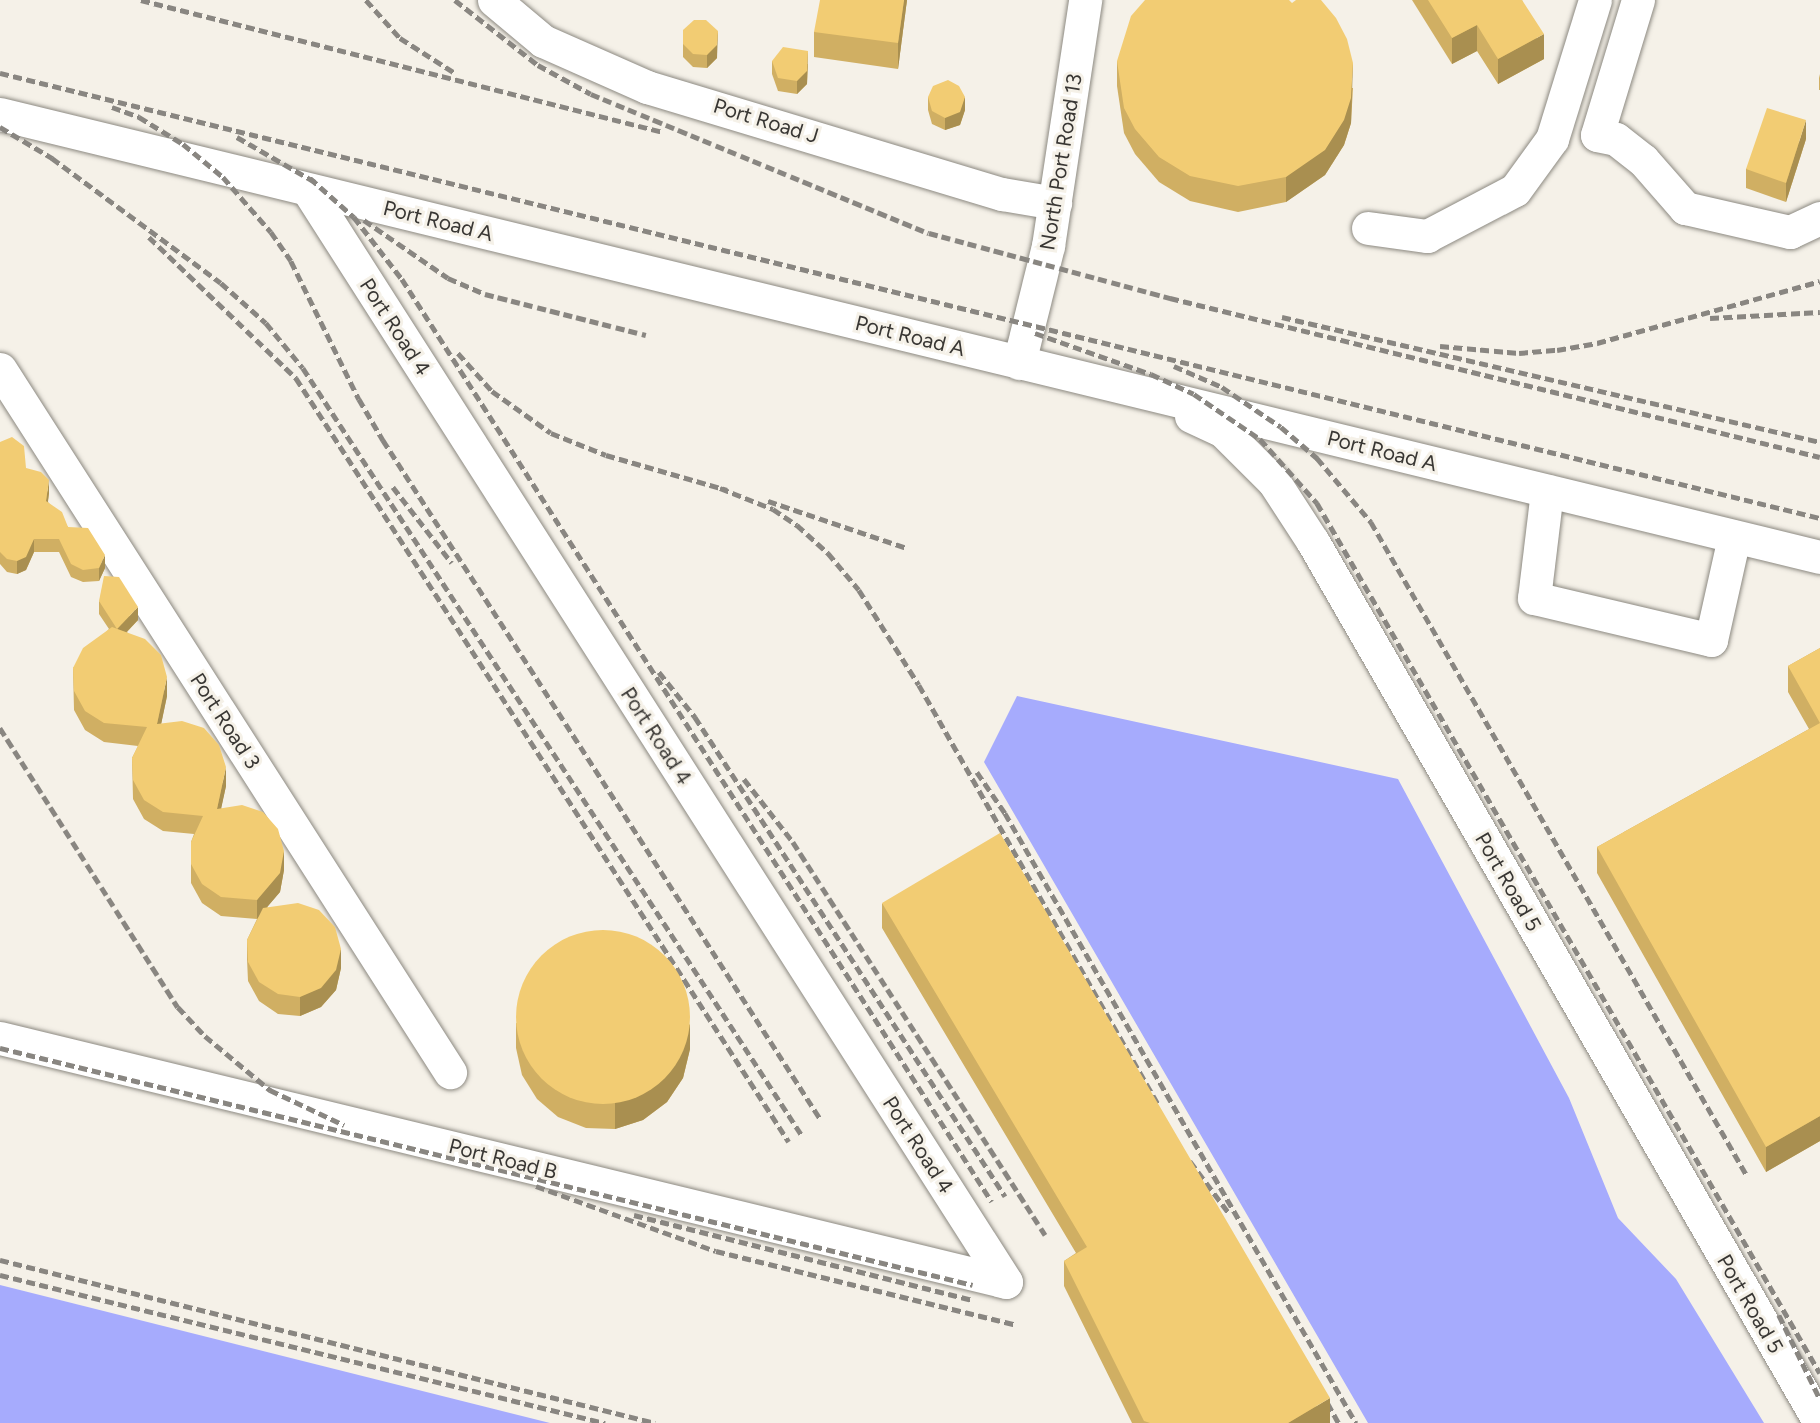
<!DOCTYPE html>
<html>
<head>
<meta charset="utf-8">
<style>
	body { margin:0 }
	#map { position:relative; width:1820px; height:1423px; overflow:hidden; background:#f5f1e8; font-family:Figtree,sans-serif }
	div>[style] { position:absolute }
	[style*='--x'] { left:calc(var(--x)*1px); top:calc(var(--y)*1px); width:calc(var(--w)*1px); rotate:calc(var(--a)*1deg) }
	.water>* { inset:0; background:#a6abfd }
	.roads { filter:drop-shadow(0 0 2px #8c8981) drop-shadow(0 0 2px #8c8981) }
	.minor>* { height:33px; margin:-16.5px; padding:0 16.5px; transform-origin:16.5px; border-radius:16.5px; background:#fff }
	.rail>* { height:4.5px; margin-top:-2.25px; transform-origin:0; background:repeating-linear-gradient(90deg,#898681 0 9px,transparent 0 13.5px) }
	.wall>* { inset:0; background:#d0af63 }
	.shaded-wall>* { inset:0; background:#a98f50 }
	.building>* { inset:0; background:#f2cc73 }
	.round { border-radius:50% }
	span { translate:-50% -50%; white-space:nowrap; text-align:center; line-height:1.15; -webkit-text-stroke:6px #f5f1e8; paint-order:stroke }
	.street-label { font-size:21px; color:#383633 }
</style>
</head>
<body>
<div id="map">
	<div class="water">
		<div style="clip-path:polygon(1017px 696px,1398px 779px,1569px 1098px,1618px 1218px,1676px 1279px,1764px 1423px,1368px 1423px,984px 762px)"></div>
		<div style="clip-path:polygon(0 1285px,550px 1423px,0 1423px)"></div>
	</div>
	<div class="roads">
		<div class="minor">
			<div style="--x:494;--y:0;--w:64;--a:39.9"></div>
			<div style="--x:543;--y:41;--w:114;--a:23.9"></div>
			<div style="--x:647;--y:87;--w:371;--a:16.8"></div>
			<div style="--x:1002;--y:194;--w:54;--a:9.6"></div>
			<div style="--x:1638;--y:0;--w:141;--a:106.9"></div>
			<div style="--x:1597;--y:135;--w:19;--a:12"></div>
			<div style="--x:1616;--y:139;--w:34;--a:38"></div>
			<div style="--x:1643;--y:160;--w:64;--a:48.8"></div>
			<div style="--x:1685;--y:208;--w:108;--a:12.9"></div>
			<div style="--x:1790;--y:232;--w:33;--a:-25"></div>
			<div style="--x:0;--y:114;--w:1873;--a:13.68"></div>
			<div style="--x:308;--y:190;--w:1296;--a:57.41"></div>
			<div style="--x:1368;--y:228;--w:60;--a:7.7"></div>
			<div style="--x:1427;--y:236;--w:99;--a:-27.6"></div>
			<div style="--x:1515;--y:190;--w:63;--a:-54"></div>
			<div style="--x:1552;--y:139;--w:145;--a:-72.8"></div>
			<div style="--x:1019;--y:363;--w:121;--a:-76.1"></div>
			<div style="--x:1048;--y:246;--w:249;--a:-81.4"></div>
			<div style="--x:0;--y:369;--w:835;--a:57.38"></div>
			<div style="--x:1191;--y:416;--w:35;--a:25"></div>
			<div style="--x:1223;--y:431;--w:72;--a:45"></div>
			<div style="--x:1274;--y:482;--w:72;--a:57"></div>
			<div style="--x:1313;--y:542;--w:1016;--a:60.08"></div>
			<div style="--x:1547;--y:491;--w:108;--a:96.9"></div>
			<div style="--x:1534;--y:598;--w:182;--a:13.3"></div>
			<div style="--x:1711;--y:640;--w:106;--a:-77.4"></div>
			<div style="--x:0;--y:1038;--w:1035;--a:13.63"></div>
		</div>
	</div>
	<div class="rail">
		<div style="--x:141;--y:0;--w:538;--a:14.19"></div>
		<div style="--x:366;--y:0;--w:51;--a:48.2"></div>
		<div style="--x:400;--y:38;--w:65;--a:32.5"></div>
		<div style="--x:455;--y:0;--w:105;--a:38.1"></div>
		<div style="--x:538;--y:65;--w:60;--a:28.7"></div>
		<div style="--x:591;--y:94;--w:365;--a:22.4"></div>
		<div style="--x:929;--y:233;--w:250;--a:15.1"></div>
		<div style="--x:1170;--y:298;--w:669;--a:13.75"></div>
		<div style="--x:0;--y:73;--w:1874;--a:13.74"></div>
		<div style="--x:112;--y:107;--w:29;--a:20"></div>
		<div style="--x:139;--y:117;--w:52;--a:31.5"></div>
		<div style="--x:183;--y:144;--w:52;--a:39.5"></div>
		<div style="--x:223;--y:177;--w:73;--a:48.9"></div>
		<div style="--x:271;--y:232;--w:35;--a:55"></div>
		<div style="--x:291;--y:261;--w:154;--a:63.8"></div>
		<div style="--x:359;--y:399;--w:48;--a:59.7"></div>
		<div style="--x:383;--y:440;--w:809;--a:57.21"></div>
		<div style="--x:0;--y:127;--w:61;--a:30.8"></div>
		<div style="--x:52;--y:158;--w:210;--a:36.5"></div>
		<div style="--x:221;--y:283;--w:60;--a:41.6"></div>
		<div style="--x:266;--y:323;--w:58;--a:50.6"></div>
		<div style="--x:303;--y:368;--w:914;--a:56.97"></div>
		<div style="--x:237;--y:137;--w:92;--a:29.9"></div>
		<div style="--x:310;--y:178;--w:59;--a:41.6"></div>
		<div style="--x:354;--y:217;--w:78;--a:52.3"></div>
		<div style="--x:402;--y:279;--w:1095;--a:57.41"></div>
		<div style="--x:364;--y:220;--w:102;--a:34.6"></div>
		<div style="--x:448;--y:278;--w:40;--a:23.4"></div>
		<div style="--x:485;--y:294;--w:166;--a:14.3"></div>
		<div style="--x:149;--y:237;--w:204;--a:43.8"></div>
		<div style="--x:296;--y:378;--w:909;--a:57.17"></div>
		<div style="--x:1282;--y:317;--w:552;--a:13.08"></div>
		<div style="--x:1710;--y:318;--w:110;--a:-3.1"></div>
		<div style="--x:1035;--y:333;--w:123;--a:19.5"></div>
		<div style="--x:1151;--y:374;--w:47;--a:24.9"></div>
		<div style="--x:1194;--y:394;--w:80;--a:34.3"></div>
		<div style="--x:1260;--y:439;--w:86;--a:48.3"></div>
		<div style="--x:1317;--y:503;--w:1005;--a:59.97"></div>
		<div style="--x:1440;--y:346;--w:79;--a:5.1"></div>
		<div style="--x:1519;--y:353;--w:38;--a:-5"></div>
		<div style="--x:1557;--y:350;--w:41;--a:-9.9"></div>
		<div style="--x:1597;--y:343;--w:231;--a:-15.5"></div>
		<div style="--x:458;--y:353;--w:51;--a:48.2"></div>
		<div style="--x:492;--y:391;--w:72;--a:35.4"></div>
		<div style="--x:551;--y:433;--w:59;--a:21.8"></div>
		<div style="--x:606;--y:455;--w:126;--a:16.1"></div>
		<div style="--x:1174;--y:366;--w:52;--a:23.6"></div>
		<div style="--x:1222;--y:387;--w:71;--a:34.1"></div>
		<div style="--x:1281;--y:427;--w:48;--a:40.7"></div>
		<div style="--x:1317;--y:458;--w:84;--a:49.8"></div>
		<div style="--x:1371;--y:522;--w:752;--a:60.09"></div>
		<div style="--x:393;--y:487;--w:96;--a:52.2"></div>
		<div style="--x:720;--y:488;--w:57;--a:21.6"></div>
		<div style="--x:773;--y:509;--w:29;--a:34"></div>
		<div style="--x:797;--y:525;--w:42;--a:42.1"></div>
		<div style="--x:828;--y:553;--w:48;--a:50"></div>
		<div style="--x:859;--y:590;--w:112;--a:57.7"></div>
		<div style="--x:919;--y:685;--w:482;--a:60.3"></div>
		<div style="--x:768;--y:501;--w:147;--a:18.7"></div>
		<div style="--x:659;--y:672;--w:58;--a:51.3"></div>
		<div style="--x:695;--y:717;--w:571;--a:57.09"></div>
		<div style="--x:0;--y:728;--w:331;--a:57.5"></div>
		<div style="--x:178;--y:1007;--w:40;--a:47"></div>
		<div style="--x:205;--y:1036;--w:85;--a:39.7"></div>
		<div style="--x:270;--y:1090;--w:82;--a:25.3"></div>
		<div style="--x:977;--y:772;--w:50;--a:55.7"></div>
		<div style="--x:1005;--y:813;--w:704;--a:60.08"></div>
		<div style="--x:744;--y:779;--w:80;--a:52.1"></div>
		<div style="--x:793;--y:842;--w:467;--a:57.3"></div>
		<div style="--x:0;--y:1048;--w:1001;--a:13.69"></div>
		<div style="--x:1190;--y:1161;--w:65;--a:53.1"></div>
		<div style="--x:536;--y:1186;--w:191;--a:19.9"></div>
		<div style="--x:716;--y:1251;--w:307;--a:13.8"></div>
		<div style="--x:634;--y:1215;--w:349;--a:14.1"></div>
		<div style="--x:0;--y:1260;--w:675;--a:13.97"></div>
		<div style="--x:0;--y:1275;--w:623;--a:13.75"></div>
		<div style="--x:1779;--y:1315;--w:93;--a:64"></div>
		<div style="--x:1321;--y:1391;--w:37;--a:61"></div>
	</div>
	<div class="wall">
		<div style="clip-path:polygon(907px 0,898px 69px,814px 57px,814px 32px)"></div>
		<div style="clip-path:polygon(1412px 0,1522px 0,1544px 59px,1498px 84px,1477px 51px,1452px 64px)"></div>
		<div style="clip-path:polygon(683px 30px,717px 58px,707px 68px,693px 67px,683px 57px)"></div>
		<div style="clip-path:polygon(772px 61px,808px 64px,807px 84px,797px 94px,778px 91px,772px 74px)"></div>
		<div style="clip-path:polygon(1117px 61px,1353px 88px,1351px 123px,1344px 145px,1325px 175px,1286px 202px,1238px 212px,1190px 201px,1159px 182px,1135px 154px,1124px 133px,1117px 86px)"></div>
		<div style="clip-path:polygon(1820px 74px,1820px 90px,1819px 90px,1819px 78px)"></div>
		<div style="clip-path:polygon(928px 97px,965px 110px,960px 125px,945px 130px,932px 124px,928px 110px)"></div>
		<div style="clip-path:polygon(1806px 139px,1786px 202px,1746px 188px,1746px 169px)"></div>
		<div style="clip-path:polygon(0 442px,49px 493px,48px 502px,68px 527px,105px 568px,99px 581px,83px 582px,71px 577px,59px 552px,34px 552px,26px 570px,17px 574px,7px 572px,0 564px)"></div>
		<div style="clip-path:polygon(99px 601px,138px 620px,127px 632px,167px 696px,161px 724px,226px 786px,221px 808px,284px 870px,280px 892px,267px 907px,341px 968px,336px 990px,321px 1007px,300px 1016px,278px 1014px,259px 1001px,248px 981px,247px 959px,247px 940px,257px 919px,221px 916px,202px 903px,191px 883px,191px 842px,194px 834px,163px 831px,144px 819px,133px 799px,132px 758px,138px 746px,104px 742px,85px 730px,74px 710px,73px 668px,109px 629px,99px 614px)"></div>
		<div style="clip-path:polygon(1820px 648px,1820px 1141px,1766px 1172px,1597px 873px,1597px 847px,1809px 729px,1788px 692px,1788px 666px)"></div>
		<div style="clip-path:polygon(882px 903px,1330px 1423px,1132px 1423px,1064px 1286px,1064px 1261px,1076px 1253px,882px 928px)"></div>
		<div style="clip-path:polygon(516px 1023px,690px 1049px,683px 1078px,667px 1102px,643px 1120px,615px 1129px,586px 1128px,558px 1117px,537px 1099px,522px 1075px,516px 1048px)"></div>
	</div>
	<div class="shaded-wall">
		<div style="clip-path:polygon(904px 0,907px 0,898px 69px,898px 43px)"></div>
		<div style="clip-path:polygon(1477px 25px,1477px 51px,1452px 64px,1452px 38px)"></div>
		<div style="clip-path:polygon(718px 31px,717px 58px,707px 68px,707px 55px)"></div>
		<div style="clip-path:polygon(1544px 34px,1544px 59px,1498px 84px,1498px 59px)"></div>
		<div style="clip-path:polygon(808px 51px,807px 84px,797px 94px,797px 81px)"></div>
		<div style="clip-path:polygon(1353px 63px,1351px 123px,1344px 145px,1325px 175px,1286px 202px,1286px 177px)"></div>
		<div style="clip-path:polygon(965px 97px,965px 110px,960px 125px,945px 130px,945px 118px)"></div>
		<div style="clip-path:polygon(1806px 120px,1806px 139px,1786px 202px,1786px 183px)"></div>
		<div style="clip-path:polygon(49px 480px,49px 493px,46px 514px,46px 501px)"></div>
		<div style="clip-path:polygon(34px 539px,34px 552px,26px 570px,17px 574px,17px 561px)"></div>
		<div style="clip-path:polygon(105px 555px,105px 568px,99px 581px,99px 568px)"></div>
		<div style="clip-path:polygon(138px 607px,138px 620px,117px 642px,117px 629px)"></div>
		<div style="clip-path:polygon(167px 677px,167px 696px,157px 744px,157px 724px)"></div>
		<div style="clip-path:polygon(226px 767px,226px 786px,217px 828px,217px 809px)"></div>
		<div style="clip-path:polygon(284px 851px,284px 870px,280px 892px,257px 919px,257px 900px)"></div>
		<div style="clip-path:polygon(341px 949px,341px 968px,336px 990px,321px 1007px,300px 1016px,300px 997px)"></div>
		<div style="clip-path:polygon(690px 1024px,690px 1049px,683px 1078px,667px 1102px,643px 1120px,615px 1129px,615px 1103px)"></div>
		<div style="clip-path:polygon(1820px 1116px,1820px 1141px,1766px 1172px,1766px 1147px)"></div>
		<div style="clip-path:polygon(1330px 1398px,1330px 1423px,1288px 1423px)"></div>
	</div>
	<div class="building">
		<div style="clip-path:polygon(820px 0,904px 0,898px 43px,814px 32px)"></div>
		<div style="clip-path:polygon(1145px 0,1289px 0,1292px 3px,1296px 0,1321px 0,1336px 18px,1347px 39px,1353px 63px,1351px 98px,1344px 120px,1325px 150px,1286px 177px,1238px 186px,1190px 176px,1159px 157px,1135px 129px,1124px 108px,1117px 61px,1131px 16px)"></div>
		<div style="clip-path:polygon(1428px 0,1522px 0,1544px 34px,1498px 59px,1477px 25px,1452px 38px)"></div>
		<div style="clip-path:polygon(694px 20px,706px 20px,718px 31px,717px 45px,707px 55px,693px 54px,683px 44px,683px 30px)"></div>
		<div style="clip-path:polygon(783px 47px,808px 51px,807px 71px,797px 81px,778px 78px,772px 61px)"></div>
		<div style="clip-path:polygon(948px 80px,959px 86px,965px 97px,960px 112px,945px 118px,932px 111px,928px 97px,933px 86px)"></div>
		<div style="clip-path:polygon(1767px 108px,1806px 120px,1786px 183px,1746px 169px)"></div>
		<div style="clip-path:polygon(12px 437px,24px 446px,26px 468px,41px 472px,49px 480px,46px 501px,62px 512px,68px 527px,88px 528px,105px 555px,99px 568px,83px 570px,71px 564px,59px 539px,34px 539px,26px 557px,17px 561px,7px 559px,0 552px,0 442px)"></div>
		<div style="clip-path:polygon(104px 576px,119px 577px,138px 607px,117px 629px,99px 601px)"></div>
		<div style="clip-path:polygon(112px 627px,145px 639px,161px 655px,167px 677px,157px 724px,182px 721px,204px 728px,219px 745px,226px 767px,217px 809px,242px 805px,263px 812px,278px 829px,284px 851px,280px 873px,257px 900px,221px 897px,202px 884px,191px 864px,191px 842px,203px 816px,163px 812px,144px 800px,133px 780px,132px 758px,147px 727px,104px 723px,85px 711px,74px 691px,73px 668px,83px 648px)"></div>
		<div style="clip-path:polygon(1820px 648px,1820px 1116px,1766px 1147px,1597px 847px,1820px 723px,1788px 666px)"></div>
		<div style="clip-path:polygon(1000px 833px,1330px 1398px,1288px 1423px,1150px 1423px,1144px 1421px,1064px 1261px,1087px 1247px,882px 903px)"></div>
		<div style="clip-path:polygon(298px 903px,319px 910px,335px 927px,341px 949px,336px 970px,321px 988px,300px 997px,278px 994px,259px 982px,248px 962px,247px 940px,263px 908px)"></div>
		<div class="round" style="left:516px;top:930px;width:174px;height:174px"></div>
	</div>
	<div class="street-label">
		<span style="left:766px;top:121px;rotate:17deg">Port Road J</span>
		<span style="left:1061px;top:162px;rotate:-81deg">North Port Road 13</span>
		<span style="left:438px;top:221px;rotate:14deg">Port Road A</span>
		<span style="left:395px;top:327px;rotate:57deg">Port Road 4</span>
		<span style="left:910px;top:336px;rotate:14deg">Port Road A</span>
		<span style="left:1382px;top:451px;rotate:14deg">Port Road A</span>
		<span style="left:225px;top:721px;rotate:57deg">Port Road 3</span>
		<span style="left:656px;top:736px;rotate:57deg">Port Road 4</span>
		<span style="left:1508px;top:882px;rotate:60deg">Port Road 5</span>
		<span style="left:918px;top:1145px;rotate:57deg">Port Road 4</span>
		<span style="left:503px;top:1159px;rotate:14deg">Port Road B</span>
		<span style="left:1750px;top:1304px;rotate:60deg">Port Road 5</span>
	</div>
</div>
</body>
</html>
